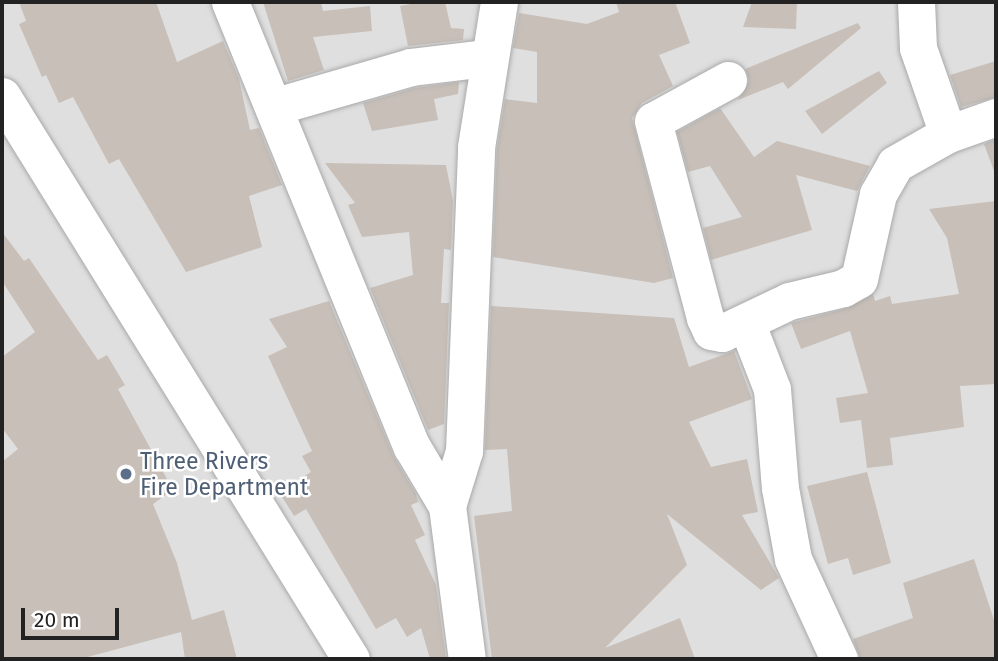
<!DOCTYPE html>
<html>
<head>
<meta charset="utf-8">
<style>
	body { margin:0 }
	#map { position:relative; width:998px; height:661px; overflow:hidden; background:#f2efe9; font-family:"Fira Sans",sans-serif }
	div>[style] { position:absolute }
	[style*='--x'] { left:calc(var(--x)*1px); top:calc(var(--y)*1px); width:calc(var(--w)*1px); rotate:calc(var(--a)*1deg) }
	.residential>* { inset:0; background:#e0dfdf }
	.building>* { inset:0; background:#c7bfb8 }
	.roads { filter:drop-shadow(0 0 2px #a9a9a9) drop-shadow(0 0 2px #a9a9a9) }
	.minor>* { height:37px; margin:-18.5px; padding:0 18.5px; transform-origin:18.5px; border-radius:18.5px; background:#fff }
	.dots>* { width:19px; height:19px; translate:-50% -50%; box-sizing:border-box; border:4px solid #fff; border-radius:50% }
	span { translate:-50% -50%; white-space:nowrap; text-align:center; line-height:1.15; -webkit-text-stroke:5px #fff; paint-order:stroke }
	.service-label { font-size:23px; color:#4e5e75 }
	.left { translate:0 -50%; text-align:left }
	.frame { position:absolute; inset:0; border:4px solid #222; pointer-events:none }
	.scale { position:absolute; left:21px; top:608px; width:98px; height:32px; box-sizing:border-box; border:4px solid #222; border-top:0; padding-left:9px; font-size:21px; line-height:24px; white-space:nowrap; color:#222; -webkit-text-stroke:5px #fff; paint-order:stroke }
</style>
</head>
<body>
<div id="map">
	<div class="residential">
		<div style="clip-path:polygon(2px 2px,996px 2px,996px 659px,2px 659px)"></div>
	</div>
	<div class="building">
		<div style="clip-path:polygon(19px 2px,156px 2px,177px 62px,223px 41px,239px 79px,250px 130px,259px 128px,282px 185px,249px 196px,262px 247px,186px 272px,119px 159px,109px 164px,73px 97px,59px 103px,46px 75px,42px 77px,19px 24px,26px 21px)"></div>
		<div style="clip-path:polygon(263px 2px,321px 2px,323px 11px,370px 6px,372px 31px,313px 37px,324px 70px,288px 81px)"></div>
		<div style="clip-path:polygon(422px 2px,445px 2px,451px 28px,464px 29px,463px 40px,408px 46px,400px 6px)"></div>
		<div style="clip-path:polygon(616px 2px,675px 2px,690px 43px,659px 55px,673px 86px,642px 103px,632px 118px,673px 278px,654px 283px,493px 257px,497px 149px,505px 99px,537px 103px,537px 52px,513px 48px,519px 13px,587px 24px,619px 12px)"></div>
		<div style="clip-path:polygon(752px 2px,797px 2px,796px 29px,743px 27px)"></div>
		<div style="clip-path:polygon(858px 23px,861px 28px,788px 89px,783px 82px,738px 100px,749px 81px,745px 69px)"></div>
		<div style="clip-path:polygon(996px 61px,996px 97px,961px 107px,950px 75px)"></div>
		<div style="clip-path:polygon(879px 71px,887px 83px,822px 134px,805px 111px)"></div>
		<div style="clip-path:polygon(459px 82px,458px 94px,434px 99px,438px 120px,372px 131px,363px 103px,415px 88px)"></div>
		<div style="clip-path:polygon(720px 108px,754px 157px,777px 141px,870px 166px,857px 191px,796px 175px,812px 230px,711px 260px,703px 228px,742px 217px,710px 166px,688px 172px,677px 132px)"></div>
		<div style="clip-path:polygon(996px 139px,996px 170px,994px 171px,984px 144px)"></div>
		<div style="clip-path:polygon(325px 163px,446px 165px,453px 201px,451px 250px,444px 249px,441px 303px,449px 303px,444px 424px,428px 430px,370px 288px,413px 275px,409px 232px,362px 237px,348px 205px,355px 203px)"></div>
		<div style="clip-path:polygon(996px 201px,996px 384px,960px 386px,964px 427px,890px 438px,893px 465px,867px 468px,861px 420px,840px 423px,836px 398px,868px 393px,850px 331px,801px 349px,791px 323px,848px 308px,873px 294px,875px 301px,890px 296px,892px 304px,959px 294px,947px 238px,929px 209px)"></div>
		<div style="clip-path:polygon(2px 232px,24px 261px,29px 258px,98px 360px,107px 355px,125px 385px,118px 389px,173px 490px,153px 504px,177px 563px,192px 620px,224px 610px,237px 659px,185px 659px,181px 632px,80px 659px,2px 659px,2px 462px,18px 449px,2px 428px,2px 357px,35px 332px,2px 281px)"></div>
		<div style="clip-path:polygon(329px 301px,393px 455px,416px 494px,418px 502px,411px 505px,425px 535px,415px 540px,436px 585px,446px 659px,430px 659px,421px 628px,407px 637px,396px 618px,376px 629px,306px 509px,294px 516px,279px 492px,311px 472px,302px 456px,312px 451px,268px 356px,287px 347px,269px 319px)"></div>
		<div style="clip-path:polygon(491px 306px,674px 318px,689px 367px,734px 351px,752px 399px,689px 422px,711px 467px,747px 459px,758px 512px,742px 515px,779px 578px,761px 590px,667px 514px,687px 565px,605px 648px,680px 618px,695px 659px,492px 659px,474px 516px,512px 511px,507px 449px,485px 450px)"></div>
		<div style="clip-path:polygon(867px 472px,891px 563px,853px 575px,848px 558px,828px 564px,807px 486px)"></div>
		<div style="clip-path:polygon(974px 559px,996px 626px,996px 659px,860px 659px,853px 639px,913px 618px,903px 583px)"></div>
	</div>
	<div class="roads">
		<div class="minor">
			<div style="--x:230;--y:2;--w:481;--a:67.8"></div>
			<div style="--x:412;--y:447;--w:69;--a:59.3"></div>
			<div style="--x:447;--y:506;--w:154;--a:82.6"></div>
			<div style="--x:916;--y:2;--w:46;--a:87.5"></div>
			<div style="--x:918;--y:48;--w:91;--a:70.8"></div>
			<div style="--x:728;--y:80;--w:85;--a:151.3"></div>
			<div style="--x:653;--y:121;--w:204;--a:75.2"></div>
			<div style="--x:705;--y:318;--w:14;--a:65"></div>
			<div style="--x:711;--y:331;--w:11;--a:10"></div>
			<div style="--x:722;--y:333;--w:74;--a:-25.5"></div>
			<div style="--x:789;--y:301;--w:56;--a:-13.5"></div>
			<div style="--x:843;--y:288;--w:18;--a:-29"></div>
			<div style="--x:859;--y:279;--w:87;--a:-77.4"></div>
			<div style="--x:878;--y:194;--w:34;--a:-60"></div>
			<div style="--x:895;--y:164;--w:61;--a:-29.5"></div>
			<div style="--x:948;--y:134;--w:51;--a:-19.5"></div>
			<div style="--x:2;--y:96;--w:662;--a:58.21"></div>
			<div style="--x:276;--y:106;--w:141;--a:-16.1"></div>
			<div style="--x:411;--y:67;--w:77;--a:-6.8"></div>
			<div style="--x:746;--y:322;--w:72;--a:68.8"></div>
			<div style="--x:772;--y:389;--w:99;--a:85.4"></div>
			<div style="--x:780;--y:488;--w:72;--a:79.6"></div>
			<div style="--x:793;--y:559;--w:110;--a:65.3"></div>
			<div style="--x:447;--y:506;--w:58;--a:-72.8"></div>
			<div style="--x:464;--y:451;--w:304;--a:-87.7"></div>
			<div style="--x:476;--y:147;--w:147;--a:-81"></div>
		</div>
	</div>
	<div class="dots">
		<div style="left:126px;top:474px;background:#5c6f8a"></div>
	</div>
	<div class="service-label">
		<span class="left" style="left:140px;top:474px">Three Rivers<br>Fire Department</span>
	</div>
	<div class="frame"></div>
	<div class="scale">20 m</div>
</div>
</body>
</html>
